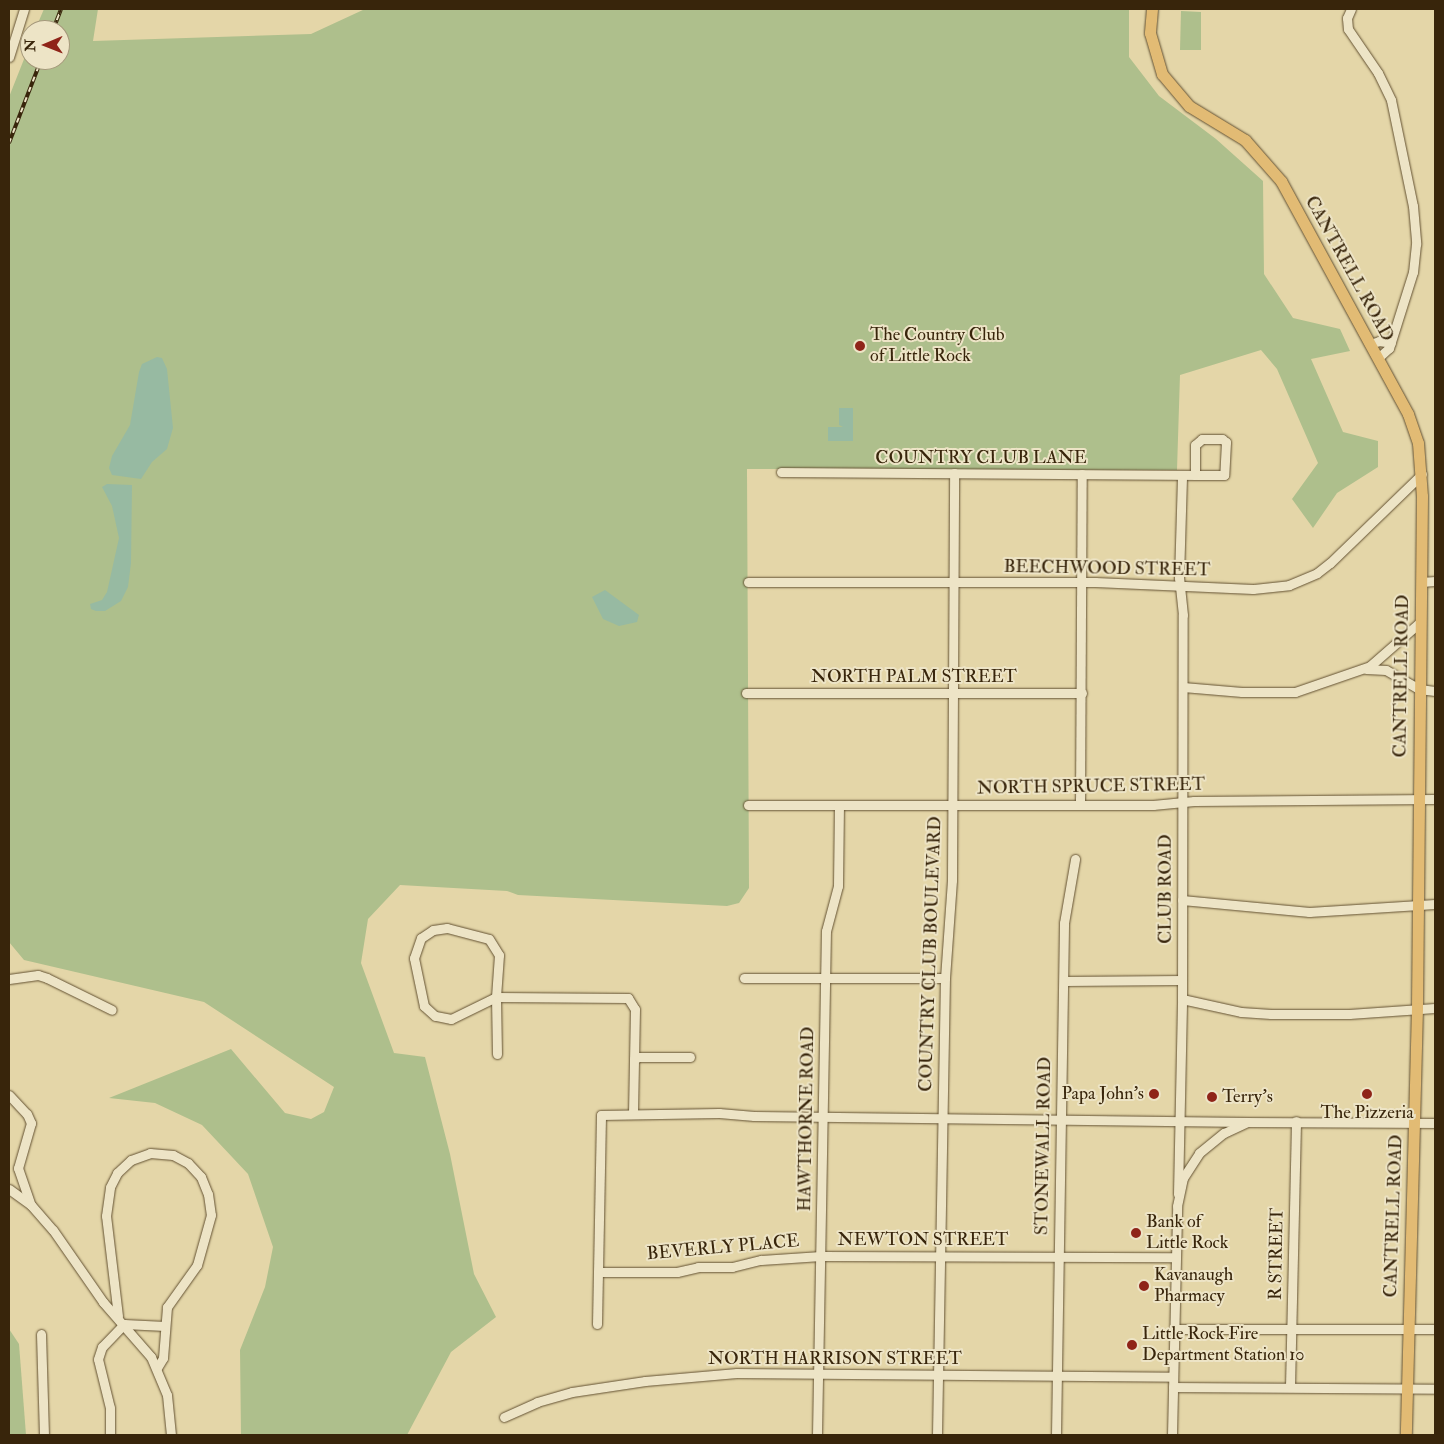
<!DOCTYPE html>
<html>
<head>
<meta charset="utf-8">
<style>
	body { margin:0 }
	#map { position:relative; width:1444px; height:1444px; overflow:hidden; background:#e4d6a8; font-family:"IM FELL Double Pica",serif }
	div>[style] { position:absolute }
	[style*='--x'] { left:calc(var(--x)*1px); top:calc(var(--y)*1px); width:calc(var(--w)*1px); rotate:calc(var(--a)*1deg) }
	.green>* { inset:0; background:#aebf8c }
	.water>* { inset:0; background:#97baa2 }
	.roads { filter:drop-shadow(0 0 1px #635132) drop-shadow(0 0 1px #635132) }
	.minor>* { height:9px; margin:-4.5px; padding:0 4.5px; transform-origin:4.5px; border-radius:4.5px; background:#ede4c6 }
	.major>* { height:11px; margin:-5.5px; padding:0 5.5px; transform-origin:5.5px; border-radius:5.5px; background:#e2bb74 }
	.rail>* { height:4px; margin-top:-2px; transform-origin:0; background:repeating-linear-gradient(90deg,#ede4c6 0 5.5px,#38250b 0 11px); box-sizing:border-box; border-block:1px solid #38250b }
	.dots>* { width:14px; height:14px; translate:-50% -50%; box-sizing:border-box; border:2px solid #ede4c6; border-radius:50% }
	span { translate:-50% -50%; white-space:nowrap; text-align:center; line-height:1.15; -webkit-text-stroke:4px #ede4c6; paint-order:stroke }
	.street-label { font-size:18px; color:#38250b }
	.poi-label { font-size:18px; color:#38250b }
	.left { translate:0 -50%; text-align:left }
	.right { translate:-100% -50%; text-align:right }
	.frame { position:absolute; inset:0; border:10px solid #38250b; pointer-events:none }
	.north { position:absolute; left:20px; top:20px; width:50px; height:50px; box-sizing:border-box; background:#ede4c6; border:1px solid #a5987b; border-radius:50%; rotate:269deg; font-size:14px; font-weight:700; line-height:20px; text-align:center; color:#38250b }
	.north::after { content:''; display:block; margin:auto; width:18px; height:22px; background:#8f2418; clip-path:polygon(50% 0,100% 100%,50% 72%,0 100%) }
</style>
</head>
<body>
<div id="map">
	<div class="green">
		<div style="clip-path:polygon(44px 9px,98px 9px,93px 41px,311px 34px,365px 9px,1129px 9px,1129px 57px,1159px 96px,1216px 139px,1263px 181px,1264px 274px,1293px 318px,1340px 329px,1350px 351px,1311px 359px,1343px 432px,1378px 441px,1378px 467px,1337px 493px,1313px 528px,1292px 499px,1318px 463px,1277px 369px,1261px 350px,1180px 375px,1177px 470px,747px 469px,749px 888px,739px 903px,727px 906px,518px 895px,507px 891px,400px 885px,368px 919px,361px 963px,394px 1053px,425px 1057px,450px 1154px,474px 1274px,496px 1317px,451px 1352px,407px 1435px,241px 1435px,240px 1350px,265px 1287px,273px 1247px,248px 1174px,202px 1125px,155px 1103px,109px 1098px,231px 1049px,285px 1113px,311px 1119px,324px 1112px,334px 1087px,204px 1002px,24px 960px,9px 942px,9px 97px,30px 44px,30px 60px,60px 60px,60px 30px,35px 30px)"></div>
		<div style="clip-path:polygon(1181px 11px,1201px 12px,1201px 50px,1180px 50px)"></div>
		<div style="clip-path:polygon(9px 1329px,19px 1344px,26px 1435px,9px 1435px)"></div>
	</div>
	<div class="water">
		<div style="clip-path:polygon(157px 357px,162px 358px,167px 369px,173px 428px,167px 449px,152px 462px,141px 479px,112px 475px,109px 468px,112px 456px,130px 425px,139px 372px,142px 364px)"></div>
		<div style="clip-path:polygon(839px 408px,853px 408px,853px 441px,828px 441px,828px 427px,843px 427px,839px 425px)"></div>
		<div style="clip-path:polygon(107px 484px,132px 485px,131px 563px,128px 587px,121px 601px,105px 611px,96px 611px,91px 609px,90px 604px,102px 600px,107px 592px,119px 538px,112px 506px,102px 487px)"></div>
		<div style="clip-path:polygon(605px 590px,639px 615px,637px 622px,619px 626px,603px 619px,592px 597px)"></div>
	</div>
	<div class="roads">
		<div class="minor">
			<div style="--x:1351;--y:9;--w:10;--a:114"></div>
			<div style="--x:1347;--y:18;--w:11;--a:85"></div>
			<div style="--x:1348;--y:29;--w:53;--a:55.7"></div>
			<div style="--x:1378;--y:73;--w:30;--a:64"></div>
			<div style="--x:1391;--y:100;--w:108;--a:78.3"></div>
			<div style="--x:1413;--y:206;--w:38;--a:85"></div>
			<div style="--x:1416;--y:244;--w:28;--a:96"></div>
			<div style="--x:1413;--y:272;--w:80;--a:107.5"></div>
			<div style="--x:1389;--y:348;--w:15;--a:138"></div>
			<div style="--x:9;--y:57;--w:50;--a:-72.6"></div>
			<div style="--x:1370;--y:344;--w:9;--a:-18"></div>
			<div style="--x:1379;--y:341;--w:12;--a:9"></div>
			<div style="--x:1202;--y:439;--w:20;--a:0"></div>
			<div style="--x:1222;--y:439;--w:5;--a:37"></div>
			<div style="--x:1226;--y:442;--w:33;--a:93"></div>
			<div style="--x:1224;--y:475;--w:29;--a:180"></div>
			<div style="--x:1195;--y:475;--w:30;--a:-90"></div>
			<div style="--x:1195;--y:445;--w:9;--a:-41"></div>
			<div style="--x:781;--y:472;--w:414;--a:0.4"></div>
			<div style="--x:748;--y:582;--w:347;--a:0"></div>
			<div style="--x:1095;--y:582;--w:158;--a:2.5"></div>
			<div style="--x:1253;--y:589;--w:36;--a:-6"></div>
			<div style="--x:1289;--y:585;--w:30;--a:-23"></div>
			<div style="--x:1317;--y:573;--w:16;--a:-38"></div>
			<div style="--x:1330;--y:563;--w:128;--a:-44.1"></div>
			<div style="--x:1421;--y:582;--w:14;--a:-4"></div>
			<div style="--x:1366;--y:669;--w:20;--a:3"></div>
			<div style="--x:1386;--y:670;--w:38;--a:30"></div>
			<div style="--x:1419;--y:689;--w:16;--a:7"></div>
			<div style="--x:1183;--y:687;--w:59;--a:4.8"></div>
			<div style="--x:1242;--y:692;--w:53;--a:0"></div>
			<div style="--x:1295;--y:692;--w:79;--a:-19.1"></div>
			<div style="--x:1370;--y:666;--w:67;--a:-41.3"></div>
			<div style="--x:746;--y:693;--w:336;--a:0"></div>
			<div style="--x:1080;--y:804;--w:330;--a:-89.7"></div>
			<div style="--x:748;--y:805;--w:405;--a:0"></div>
			<div style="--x:1153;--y:805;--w:41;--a:-5.6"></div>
			<div style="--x:1194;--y:801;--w:241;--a:-0.5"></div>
			<div style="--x:1182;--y:900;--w:128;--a:5.4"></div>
			<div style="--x:1309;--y:912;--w:126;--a:-3.6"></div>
			<div style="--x:447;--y:928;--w:43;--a:14.7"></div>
			<div style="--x:489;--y:939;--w:19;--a:58"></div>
			<div style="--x:499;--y:955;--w:42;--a:94.1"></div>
			<div style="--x:496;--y:997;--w:50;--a:153.9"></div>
			<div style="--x:451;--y:1019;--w:16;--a:-169"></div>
			<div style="--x:435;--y:1016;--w:15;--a:-138"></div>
			<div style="--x:424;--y:1006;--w:49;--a:-101.8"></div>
			<div style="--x:414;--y:958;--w:21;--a:-71"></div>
			<div style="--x:421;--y:938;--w:14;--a:-34"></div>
			<div style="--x:433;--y:930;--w:14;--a:-8"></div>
			<div style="--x:744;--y:978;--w:201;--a:0"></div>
			<div style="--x:9;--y:979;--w:29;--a:-8"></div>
			<div style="--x:38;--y:975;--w:9;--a:18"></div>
			<div style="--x:47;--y:978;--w:72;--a:26.2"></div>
			<div style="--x:1064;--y:981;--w:118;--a:-0.5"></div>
			<div style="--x:1182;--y:999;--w:60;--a:12.4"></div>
			<div style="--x:1241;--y:1012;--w:30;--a:4"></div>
			<div style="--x:1271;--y:1014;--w:78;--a:0"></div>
			<div style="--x:1349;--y:1014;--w:86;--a:-4"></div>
			<div style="--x:497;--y:1054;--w:57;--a:-91"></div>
			<div style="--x:496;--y:997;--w:132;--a:0.4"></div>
			<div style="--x:628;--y:998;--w:13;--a:58"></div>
			<div style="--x:635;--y:1009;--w:104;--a:91.1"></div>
			<div style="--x:634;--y:1059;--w:5;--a:-22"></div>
			<div style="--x:639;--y:1057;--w:51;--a:0"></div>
			<div style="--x:9;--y:1095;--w:26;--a:47"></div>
			<div style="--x:27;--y:1114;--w:10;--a:66"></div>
			<div style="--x:31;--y:1123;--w:47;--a:106.1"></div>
			<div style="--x:18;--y:1168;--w:39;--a:71"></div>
			<div style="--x:9;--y:1189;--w:27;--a:36"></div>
			<div style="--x:31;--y:1205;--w:33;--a:49"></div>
			<div style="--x:53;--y:1230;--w:88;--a:55.2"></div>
			<div style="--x:103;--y:1302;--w:73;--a:48.9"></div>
			<div style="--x:151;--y:1357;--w:41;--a:67.2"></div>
			<div style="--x:167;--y:1395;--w:40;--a:84.3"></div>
			<div style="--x:1178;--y:1194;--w:195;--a:-88.8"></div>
			<div style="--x:1182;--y:999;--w:384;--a:-89.9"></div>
			<div style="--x:1183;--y:615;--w:37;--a:-96"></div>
			<div style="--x:1179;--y:578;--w:103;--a:-88.3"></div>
			<div style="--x:598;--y:1272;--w:79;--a:0"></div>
			<div style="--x:677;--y:1272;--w:22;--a:-13"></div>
			<div style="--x:698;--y:1267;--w:34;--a:0"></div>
			<div style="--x:732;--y:1267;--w:30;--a:-14"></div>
			<div style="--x:761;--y:1260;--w:60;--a:-3.8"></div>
			<div style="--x:821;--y:1256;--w:354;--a:0.2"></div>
			<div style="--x:118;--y:1316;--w:101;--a:-96.8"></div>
			<div style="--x:106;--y:1216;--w:29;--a:-82"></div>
			<div style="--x:110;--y:1187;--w:16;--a:-63"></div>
			<div style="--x:117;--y:1173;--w:19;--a:-43"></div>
			<div style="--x:131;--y:1160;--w:20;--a:-20"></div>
			<div style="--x:150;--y:1153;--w:23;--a:5"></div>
			<div style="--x:173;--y:1155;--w:17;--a:28"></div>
			<div style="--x:188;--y:1163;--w:19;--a:47"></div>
			<div style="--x:201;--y:1177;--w:18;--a:68"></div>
			<div style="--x:208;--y:1194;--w:21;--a:82"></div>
			<div style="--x:211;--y:1215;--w:52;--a:105.6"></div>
			<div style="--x:197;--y:1265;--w:52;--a:125.5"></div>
			<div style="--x:167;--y:1307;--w:51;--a:94.5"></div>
			<div style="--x:163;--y:1358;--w:12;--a:121"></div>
			<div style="--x:597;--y:1324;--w:209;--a:-88.9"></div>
			<div style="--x:601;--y:1115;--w:118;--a:-1"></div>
			<div style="--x:719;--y:1113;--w:35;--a:5"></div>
			<div style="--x:754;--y:1116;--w:494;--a:0.7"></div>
			<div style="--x:1174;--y:1329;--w:261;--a:0"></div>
			<div style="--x:41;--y:1334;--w:101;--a:88.3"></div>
			<div style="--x:1173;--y:1387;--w:262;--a:0.4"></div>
			<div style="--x:1290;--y:1387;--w:266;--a:-88.7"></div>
			<div style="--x:504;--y:1417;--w:36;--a:-24"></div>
			<div style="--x:537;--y:1402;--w:36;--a:-16"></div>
			<div style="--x:572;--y:1392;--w:74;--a:-8.6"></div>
			<div style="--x:645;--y:1381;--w:92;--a:-5"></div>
			<div style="--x:737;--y:1373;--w:436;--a:0.5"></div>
			<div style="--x:110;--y:1435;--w:27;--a:-90"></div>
			<div style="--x:110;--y:1408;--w:50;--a:-103.8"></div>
			<div style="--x:98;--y:1359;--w:13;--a:-72"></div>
			<div style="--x:102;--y:1347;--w:32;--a:-46"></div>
			<div style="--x:124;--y:1324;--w:41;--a:2.8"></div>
			<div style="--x:817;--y:1435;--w:504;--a:-88.98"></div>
			<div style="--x:826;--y:931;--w:47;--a:-75.1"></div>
			<div style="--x:838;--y:886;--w:81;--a:-89.3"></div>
			<div style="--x:937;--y:1435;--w:457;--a:-89"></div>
			<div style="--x:945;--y:978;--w:98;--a:-85.9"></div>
			<div style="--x:952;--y:880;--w:407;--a:-89.7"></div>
			<div style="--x:1056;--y:1435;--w:512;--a:-89.1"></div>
			<div style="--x:1064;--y:923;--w:65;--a:-80.2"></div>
			<div style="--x:1172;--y:1435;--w:229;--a:-88.7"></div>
			<div style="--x:1177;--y:1206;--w:29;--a:-78"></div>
			<div style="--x:1183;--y:1178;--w:30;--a:-57"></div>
			<div style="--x:1199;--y:1153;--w:32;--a:-39"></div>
			<div style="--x:1224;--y:1133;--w:26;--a:-25"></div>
			<div style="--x:1248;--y:1122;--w:187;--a:0.3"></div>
		</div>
		<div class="major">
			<div style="--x:1152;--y:9;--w:24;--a:95"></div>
			<div style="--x:1150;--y:33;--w:43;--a:73.7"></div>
			<div style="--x:1162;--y:74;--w:42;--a:49.8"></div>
			<div style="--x:1189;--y:106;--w:66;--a:31.3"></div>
			<div style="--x:1245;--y:140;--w:55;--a:48.7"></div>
			<div style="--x:1281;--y:181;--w:265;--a:61.4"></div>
			<div style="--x:1408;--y:414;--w:31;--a:71"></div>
			<div style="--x:1418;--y:443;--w:53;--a:85.7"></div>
			<div style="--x:1422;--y:496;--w:512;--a:90.56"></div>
			<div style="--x:1417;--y:1008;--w:427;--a:91.5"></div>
		</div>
	</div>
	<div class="rail">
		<div style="--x:53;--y:30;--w:22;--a:-69"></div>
		<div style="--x:9;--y:143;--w:89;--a:-68.9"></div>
	</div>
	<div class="dots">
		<div style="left:860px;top:346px;background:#8f2418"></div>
		<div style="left:1154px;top:1094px;background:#8f2418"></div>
		<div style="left:1367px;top:1094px;background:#8f2418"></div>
		<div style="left:1212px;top:1097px;background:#8f2418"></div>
		<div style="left:1136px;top:1233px;background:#8f2418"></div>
		<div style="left:1144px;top:1286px;background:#8f2418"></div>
		<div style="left:1132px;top:1345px;background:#8f2418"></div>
	</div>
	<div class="street-label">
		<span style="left:1349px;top:269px;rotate:61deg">CANTRELL ROAD</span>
		<span style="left:981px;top:458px">COUNTRY CLUB LANE</span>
		<span style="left:1107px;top:569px;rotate:1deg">BEECHWOOD STREET</span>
		<span style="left:1402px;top:676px;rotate:-89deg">CANTRELL ROAD</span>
		<span style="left:914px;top:677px">NORTH PALM STREET</span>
		<span style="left:1091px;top:787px;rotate:-1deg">NORTH SPRUCE STREET</span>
		<span style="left:1166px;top:889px;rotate:-90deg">CLUB ROAD</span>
		<span style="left:931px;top:954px;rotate:-88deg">COUNTRY CLUB BOULEVARD</span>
		<span style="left:807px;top:1119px;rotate:-89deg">HAWTHORNE ROAD</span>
		<span style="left:1044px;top:1146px;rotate:-89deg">STONEWALL ROAD</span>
		<span style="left:1394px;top:1216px;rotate:-88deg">CANTRELL ROAD</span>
		<span style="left:923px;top:1240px">NEWTON STREET</span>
		<span style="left:723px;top:1248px;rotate:-5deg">BEVERLY PLACE</span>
		<span style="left:1277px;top:1254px;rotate:-89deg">R STREET</span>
		<span style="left:835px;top:1359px">NORTH HARRISON STREET</span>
	</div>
	<div class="poi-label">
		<span class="left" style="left:870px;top:346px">The Country Club<br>of Little Rock</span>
		<span class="right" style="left:1144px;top:1094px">Papa John's</span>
		<span class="left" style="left:1222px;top:1097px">Terry's</span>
		<span style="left:1367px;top:1113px">The Pizzeria</span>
		<span class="left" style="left:1146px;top:1233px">Bank of<br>Little Rock</span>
		<span class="left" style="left:1154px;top:1286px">Kavanaugh<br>Pharmacy</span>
		<span class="left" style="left:1142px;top:1345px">Little Rock Fire<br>Department Station 10</span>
	</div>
	<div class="frame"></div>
	<div class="north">N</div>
</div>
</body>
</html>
